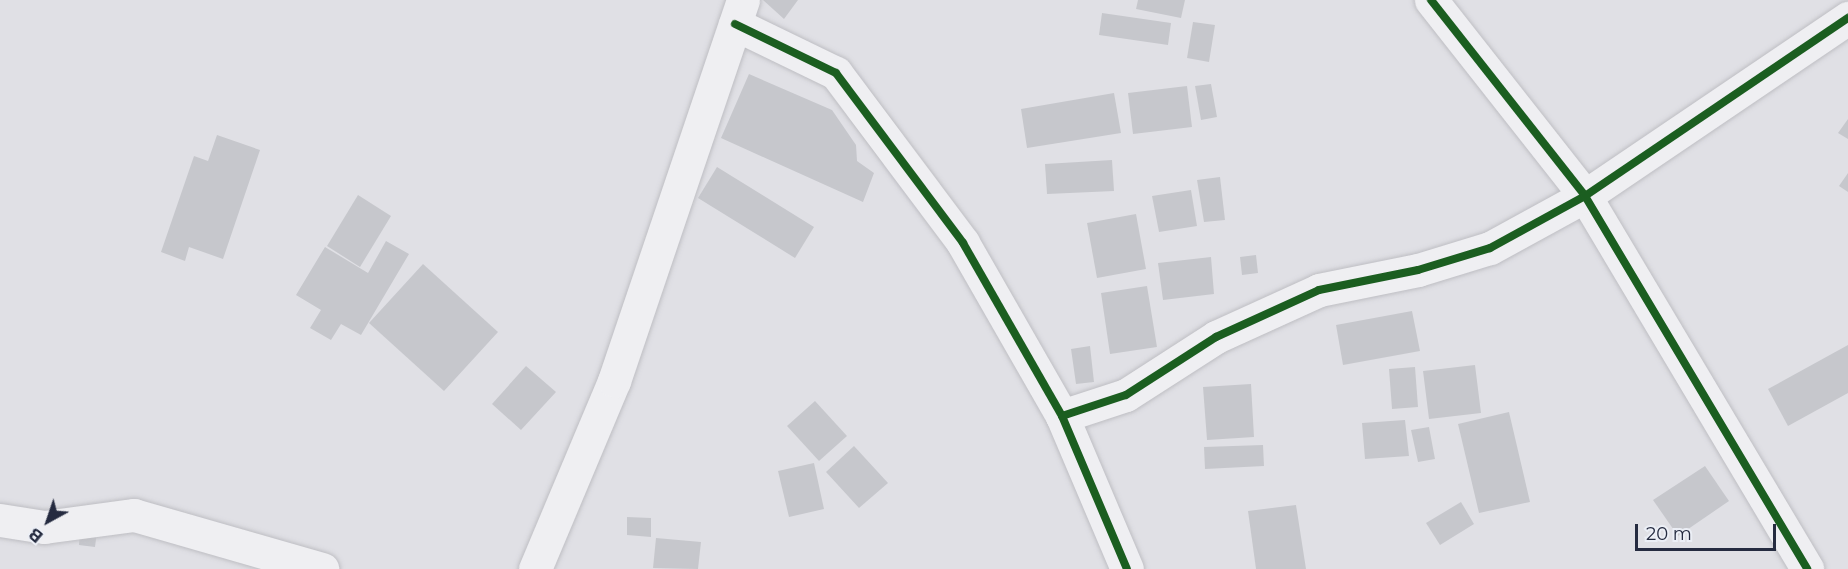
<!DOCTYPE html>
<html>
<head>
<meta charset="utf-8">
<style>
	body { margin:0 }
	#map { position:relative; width:1848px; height:569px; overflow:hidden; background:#e0e0e5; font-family:Montserrat,sans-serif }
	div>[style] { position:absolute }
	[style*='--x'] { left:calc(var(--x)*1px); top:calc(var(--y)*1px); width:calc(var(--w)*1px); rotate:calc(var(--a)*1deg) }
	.building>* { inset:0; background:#c6c7cc }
	.roads { filter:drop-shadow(0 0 2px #bebec3) drop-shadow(0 0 2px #bebec3) }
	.minor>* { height:33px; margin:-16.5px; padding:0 16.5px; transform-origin:16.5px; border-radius:16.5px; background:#efeff2 }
	.cycleway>* { height:8px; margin:-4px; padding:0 4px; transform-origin:4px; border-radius:4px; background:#1b5e20 }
	span { translate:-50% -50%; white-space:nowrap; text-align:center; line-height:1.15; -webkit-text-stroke:4.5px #eceff6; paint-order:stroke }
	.north { position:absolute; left:18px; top:491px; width:60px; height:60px; -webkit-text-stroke:4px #eceff6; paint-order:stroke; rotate:220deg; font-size:16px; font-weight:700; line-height:24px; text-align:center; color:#252b40 }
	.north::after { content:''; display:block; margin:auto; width:21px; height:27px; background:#252b40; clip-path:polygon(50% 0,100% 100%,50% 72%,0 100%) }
	.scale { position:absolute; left:1635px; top:524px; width:141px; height:27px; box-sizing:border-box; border:3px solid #252b40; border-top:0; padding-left:8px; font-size:18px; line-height:21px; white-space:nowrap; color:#252b40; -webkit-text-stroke:4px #eceff6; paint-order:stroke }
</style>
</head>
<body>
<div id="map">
	<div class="building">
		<div style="clip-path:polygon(763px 0,798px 0,784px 19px)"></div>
		<div style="clip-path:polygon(1138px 0,1185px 0,1181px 18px,1136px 9px)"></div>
		<div style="clip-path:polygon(1102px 13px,1171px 23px,1168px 45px,1099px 35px)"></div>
		<div style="clip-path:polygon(1193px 22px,1215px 25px,1209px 62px,1187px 58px)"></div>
		<div style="clip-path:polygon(749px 74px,832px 110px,856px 145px,857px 161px,874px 173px,863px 202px,721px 138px)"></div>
		<div style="clip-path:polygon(1211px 84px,1217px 117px,1201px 120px,1195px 86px)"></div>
		<div style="clip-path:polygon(1187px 86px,1192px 127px,1133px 134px,1128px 93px)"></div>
		<div style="clip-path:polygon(1114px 93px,1121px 133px,1027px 148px,1021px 109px)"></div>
		<div style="clip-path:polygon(1848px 119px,1848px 139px,1838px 133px)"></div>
		<div style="clip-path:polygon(217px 135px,260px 150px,223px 259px,189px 247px,185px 261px,161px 252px,194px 156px,208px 161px)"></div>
		<div style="clip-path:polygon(1112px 160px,1114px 191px,1047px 194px,1045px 164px)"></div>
		<div style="clip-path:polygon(717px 167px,814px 227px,795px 258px,698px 198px)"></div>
		<div style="clip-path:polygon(1848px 173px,1848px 192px,1839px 186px)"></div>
		<div style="clip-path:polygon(1220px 177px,1225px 220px,1204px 222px,1197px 180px)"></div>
		<div style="clip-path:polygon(1191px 190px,1197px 226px,1159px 232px,1152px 196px)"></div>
		<div style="clip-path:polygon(358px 195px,391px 216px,360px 267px,327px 246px)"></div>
		<div style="clip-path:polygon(1136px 214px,1146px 269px,1097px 278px,1087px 223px)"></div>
		<div style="clip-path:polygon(386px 241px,409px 254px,361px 335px,341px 324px,331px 340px,310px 328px,321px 310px,296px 295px,325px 247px,368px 273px)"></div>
		<div style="clip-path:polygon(1256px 255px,1258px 273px,1242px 275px,1240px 257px)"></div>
		<div style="clip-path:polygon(1211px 257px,1214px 294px,1163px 300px,1158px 263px)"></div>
		<div style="clip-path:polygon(423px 264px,498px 332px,444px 391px,369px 323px)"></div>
		<div style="clip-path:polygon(1147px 286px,1157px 347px,1110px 354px,1101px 293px)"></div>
		<div style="clip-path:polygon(1412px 311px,1420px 351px,1343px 365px,1336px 325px)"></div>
		<div style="clip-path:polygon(1848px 345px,1848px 393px,1788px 426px,1768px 389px)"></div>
		<div style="clip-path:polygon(1090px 346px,1094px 382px,1076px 384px,1071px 349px)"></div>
		<div style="clip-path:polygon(1475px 365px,1481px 413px,1429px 419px,1423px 371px)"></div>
		<div style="clip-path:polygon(526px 366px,556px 392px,521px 430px,492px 404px)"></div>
		<div style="clip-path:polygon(1415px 367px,1418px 407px,1392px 409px,1389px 369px)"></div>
		<div style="clip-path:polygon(1251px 384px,1254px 437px,1207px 440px,1203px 387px)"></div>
		<div style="clip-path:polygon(815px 401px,847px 436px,819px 461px,787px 426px)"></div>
		<div style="clip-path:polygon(1509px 412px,1530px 502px,1479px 513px,1458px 424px)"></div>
		<div style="clip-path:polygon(1405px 420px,1409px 456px,1365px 459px,1362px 423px)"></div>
		<div style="clip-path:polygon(1429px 427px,1435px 459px,1418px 462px,1411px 430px)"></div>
		<div style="clip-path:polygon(1263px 445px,1264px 466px,1205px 469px,1204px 447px)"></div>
		<div style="clip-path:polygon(854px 446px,888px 483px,859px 508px,826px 472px)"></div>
		<div style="clip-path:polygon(814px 463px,824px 509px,789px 517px,778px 471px)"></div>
		<div style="clip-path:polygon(1705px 466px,1729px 501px,1678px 536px,1653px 500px)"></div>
		<div style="clip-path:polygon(1461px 502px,1474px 524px,1440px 545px,1426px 523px)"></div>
		<div style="clip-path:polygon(1296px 505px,1306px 569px,1256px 569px,1248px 511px)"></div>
		<div style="clip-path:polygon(627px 517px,651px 518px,651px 537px,627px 535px)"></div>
		<div style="clip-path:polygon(80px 530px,97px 531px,95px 547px,79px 545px)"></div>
		<div style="clip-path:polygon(656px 538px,701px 542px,698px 569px,653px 568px)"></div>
	</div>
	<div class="roads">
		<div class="minor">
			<div style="--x:1431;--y:0;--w:249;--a:51.8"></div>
			<div style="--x:1585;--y:196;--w:434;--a:59.2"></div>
			<div style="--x:735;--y:24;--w:112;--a:25.9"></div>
			<div style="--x:836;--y:73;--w:212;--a:53.2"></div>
			<div style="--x:963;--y:243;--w:199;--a:60.2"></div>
			<div style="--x:1062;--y:416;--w:166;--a:67"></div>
			<div style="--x:1062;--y:416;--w:67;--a:-18.2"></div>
			<div style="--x:1126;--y:395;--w:107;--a:-32.8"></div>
			<div style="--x:1216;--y:337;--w:113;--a:-24.5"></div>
			<div style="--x:1319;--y:290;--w:101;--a:-11.4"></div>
			<div style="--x:1418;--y:270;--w:75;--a:-17"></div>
			<div style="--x:1490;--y:248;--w:108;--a:-28.7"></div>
			<div style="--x:1585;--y:196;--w:318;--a:-34.1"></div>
			<div style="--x:0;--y:520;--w:45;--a:9"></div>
			<div style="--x:44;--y:527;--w:91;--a:-7.6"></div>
			<div style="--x:134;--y:515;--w:196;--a:16"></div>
			<div style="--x:535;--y:569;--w:204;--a:-67.2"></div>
			<div style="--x:614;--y:381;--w:402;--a:-71.3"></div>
		</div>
	</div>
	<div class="cycleway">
		<div style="--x:1431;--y:0;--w:249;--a:51.8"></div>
		<div style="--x:1585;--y:196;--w:434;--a:59.2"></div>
		<div style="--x:735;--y:24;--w:112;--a:25.9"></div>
		<div style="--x:836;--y:73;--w:212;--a:53.2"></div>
		<div style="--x:963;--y:243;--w:199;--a:60.2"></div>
		<div style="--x:1062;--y:416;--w:166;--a:67"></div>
		<div style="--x:1062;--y:416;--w:67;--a:-18.2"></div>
		<div style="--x:1126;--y:395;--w:107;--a:-32.8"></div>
		<div style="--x:1216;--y:337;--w:113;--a:-24.5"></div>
		<div style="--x:1319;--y:290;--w:101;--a:-11.4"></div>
		<div style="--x:1418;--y:270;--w:75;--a:-17"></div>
		<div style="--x:1490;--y:248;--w:108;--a:-28.7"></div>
		<div style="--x:1585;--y:196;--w:318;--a:-34.1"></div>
	</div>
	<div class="north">B</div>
	<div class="scale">20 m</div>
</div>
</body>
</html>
